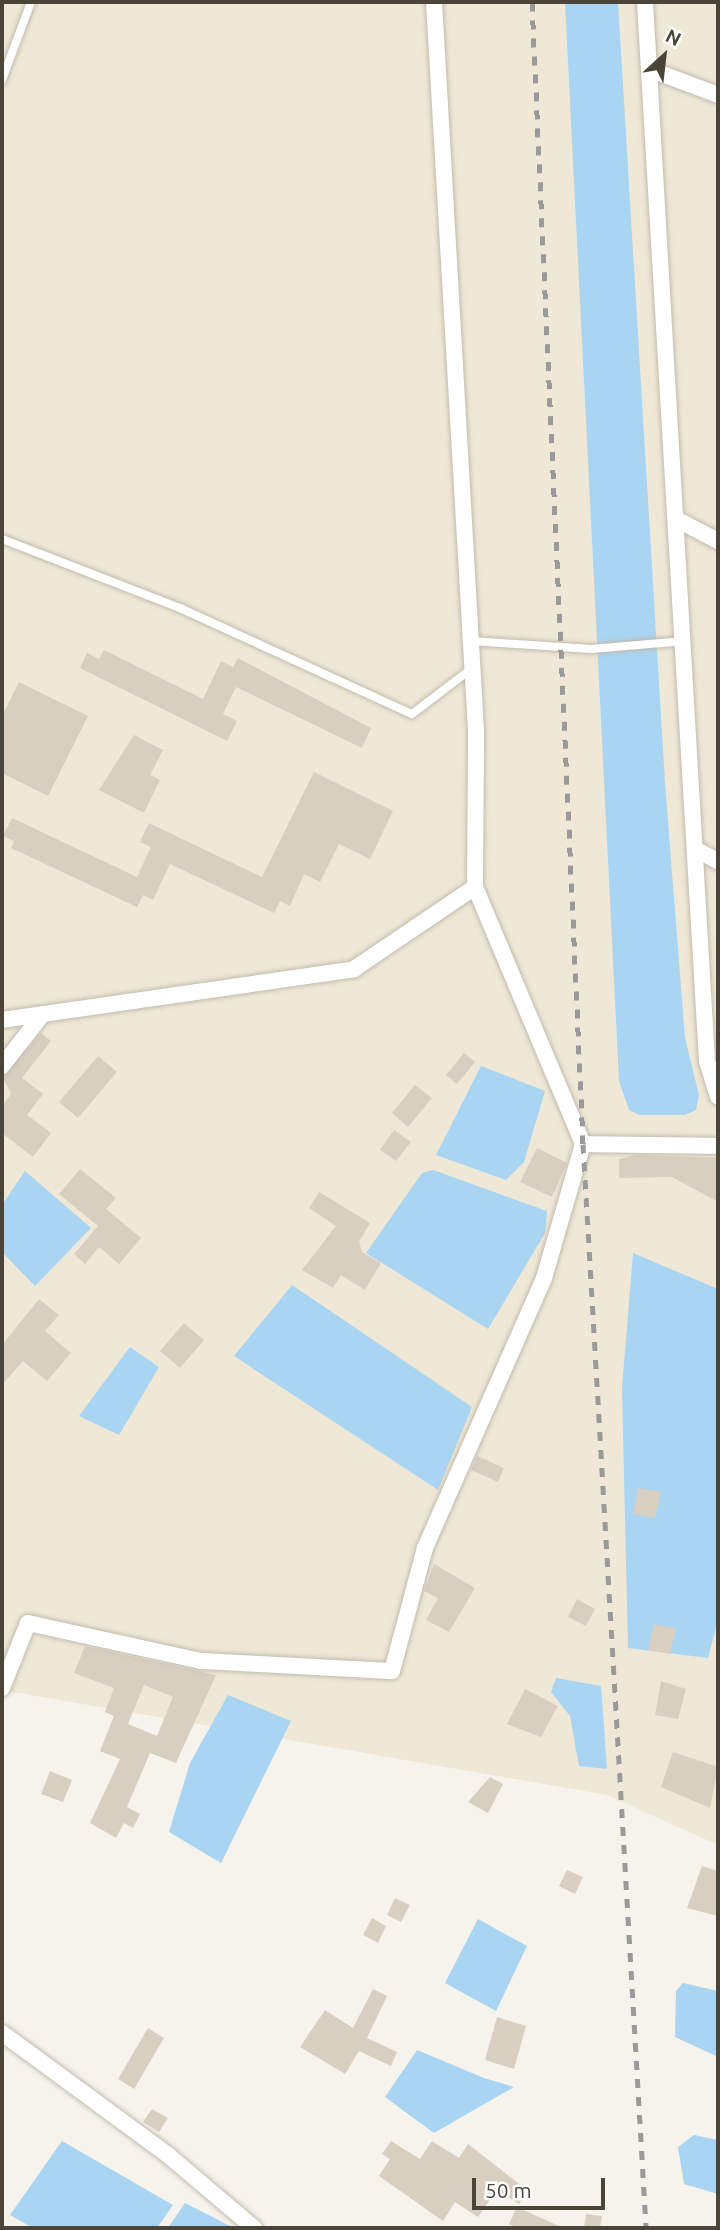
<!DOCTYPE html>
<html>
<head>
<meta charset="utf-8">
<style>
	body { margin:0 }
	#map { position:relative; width:720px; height:2230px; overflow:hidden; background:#f6f3ec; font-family:Ubuntu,sans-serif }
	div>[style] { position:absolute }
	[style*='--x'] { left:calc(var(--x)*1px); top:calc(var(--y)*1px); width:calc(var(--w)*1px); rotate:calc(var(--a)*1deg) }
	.education>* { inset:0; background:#efe8d6 }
	.water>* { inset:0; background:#a9d4f2 }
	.building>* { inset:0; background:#d8cfc1 }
	.roads { filter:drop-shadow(0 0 2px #c2bbae) drop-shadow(0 0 2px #c2bbae) }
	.lane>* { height:8px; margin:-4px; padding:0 4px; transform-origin:4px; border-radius:4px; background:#fff }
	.street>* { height:16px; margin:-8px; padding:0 8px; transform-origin:8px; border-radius:8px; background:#fff }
	.rail>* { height:5px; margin-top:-2.5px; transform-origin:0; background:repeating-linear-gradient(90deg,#9a9a9a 0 9px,transparent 0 18px) }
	span { translate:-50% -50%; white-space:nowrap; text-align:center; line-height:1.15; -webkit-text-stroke:5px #fff; paint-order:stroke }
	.frame { position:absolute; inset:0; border:4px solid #4b4439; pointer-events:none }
	.north { position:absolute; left:629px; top:21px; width:70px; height:70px; -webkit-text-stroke:5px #fff; paint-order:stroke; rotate:27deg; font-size:19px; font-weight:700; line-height:28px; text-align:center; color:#4b4439 }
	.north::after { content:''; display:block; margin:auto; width:24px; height:32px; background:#4b4439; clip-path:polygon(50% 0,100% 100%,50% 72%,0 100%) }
	.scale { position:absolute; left:472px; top:2178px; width:133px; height:32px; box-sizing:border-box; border:4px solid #4b4439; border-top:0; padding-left:9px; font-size:21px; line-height:24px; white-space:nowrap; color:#4b4439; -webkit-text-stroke:5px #fff; paint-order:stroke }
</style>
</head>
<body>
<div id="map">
	<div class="education">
		<div style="clip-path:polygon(2px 2px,718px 2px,718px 1845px,607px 1795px,2px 1690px)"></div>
	</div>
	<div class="water">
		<div style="clip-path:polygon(565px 2px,618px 2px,665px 783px,685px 1038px,699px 1095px,696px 1110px,685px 1115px,639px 1115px,629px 1110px,619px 1081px)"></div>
		<div style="clip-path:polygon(481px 1066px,545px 1091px,524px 1162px,506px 1180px,436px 1155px)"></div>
		<div style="clip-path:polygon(433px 1170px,547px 1211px,545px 1233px,488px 1329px,366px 1253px,422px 1173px)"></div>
		<div style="clip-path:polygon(25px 1171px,91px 1228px,35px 1286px,2px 1252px,2px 1205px)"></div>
		<div style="clip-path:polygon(633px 1253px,718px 1289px,718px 1620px,708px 1658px,628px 1648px,622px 1388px)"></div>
		<div style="clip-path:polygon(292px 1285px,472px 1407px,438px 1490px,234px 1356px)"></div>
		<div style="clip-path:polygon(130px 1347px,159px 1367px,119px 1435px,79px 1416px)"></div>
		<div style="clip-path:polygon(556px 1678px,601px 1686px,607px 1769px,579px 1766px,570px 1716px,551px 1692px)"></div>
		<div style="clip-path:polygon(228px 1695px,291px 1721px,221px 1863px,169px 1832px,190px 1763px)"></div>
		<div style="clip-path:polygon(478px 1919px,527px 1946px,496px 2011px,445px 1983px)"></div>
		<div style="clip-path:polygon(683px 1983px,718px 1991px,718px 2057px,675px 2037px,676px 1991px)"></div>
		<div style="clip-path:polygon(417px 2050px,484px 2078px,514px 2087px,434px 2133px,385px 2097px)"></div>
		<div style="clip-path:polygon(694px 2135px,718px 2140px,718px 2194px,684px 2184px,678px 2147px)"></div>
		<div style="clip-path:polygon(62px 2141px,173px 2205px,157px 2228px,33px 2228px,10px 2215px)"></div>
		<div style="clip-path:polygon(185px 2203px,234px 2228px,168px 2228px)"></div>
	</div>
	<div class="building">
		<div style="clip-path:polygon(104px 650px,203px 699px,221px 661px,233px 667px,238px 658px,371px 728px,362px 748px,236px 687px,223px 714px,237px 721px,227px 741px,80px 668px,87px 653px,99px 659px)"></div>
		<div style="clip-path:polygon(19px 682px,88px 716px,48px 796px,2px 773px,2px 716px)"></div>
		<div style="clip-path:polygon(134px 735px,163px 750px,150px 775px,160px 780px,144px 813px,99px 790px)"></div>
		<div style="clip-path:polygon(314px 772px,393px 811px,370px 859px,339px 844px,320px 882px,304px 874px,290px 906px,280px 901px,274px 913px,170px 864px,153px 900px,143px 895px,137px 907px,11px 848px,14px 841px,3px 836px,12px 818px,137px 877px,151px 847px,140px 842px,149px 823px,262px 877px)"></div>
		<div style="clip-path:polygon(41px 1033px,51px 1041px,22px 1078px,43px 1094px,27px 1115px,51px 1133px,33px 1157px,2px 1133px,2px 1106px,11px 1094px,2px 1076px)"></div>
		<div style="clip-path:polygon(464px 1053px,475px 1062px,457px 1084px,446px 1075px)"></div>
		<div style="clip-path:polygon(98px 1056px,117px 1072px,78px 1118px,59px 1102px)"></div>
		<div style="clip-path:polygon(415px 1085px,432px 1098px,408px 1127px,392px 1113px)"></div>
		<div style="clip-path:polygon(394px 1130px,411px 1142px,396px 1161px,380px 1150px)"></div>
		<div style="clip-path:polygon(537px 1148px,567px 1163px,552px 1197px,520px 1182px)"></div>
		<div style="clip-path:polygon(636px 1155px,718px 1158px,718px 1202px,672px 1177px,619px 1178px,619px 1159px)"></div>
		<div style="clip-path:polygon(80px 1169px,116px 1198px,106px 1209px,141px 1238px,119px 1264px,99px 1247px,85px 1264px,74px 1254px,98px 1226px,59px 1194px)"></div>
		<div style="clip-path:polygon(319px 1192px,370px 1223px,359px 1242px,362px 1252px,381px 1263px,365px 1290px,341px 1275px,333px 1288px,302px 1270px,336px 1226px,309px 1208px)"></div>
		<div style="clip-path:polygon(39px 1299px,59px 1315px,45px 1331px,71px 1353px,47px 1381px,23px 1361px,2px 1385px,2px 1345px)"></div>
		<div style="clip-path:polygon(184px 1323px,204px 1340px,180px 1368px,160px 1351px)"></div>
		<div style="clip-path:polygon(477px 1456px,504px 1468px,498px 1482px,471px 1470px)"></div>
		<div style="clip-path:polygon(638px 1488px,661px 1492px,655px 1518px,633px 1514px)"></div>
		<div style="clip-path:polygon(434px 1564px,475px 1588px,449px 1632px,426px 1620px,438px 1598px,424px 1591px)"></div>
		<div style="clip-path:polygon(577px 1599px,595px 1609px,586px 1626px,568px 1617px)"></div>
		<div style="clip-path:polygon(654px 1624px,676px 1629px,670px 1654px,648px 1650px)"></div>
		<div style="clip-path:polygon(evenodd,85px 1646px,216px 1675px,176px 1763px,150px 1753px,127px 1807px,140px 1814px,133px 1828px,124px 1823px,116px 1838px,90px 1823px,120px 1759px,100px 1751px,114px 1716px,105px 1712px,114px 1688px,74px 1673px,85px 1646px,144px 1685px,173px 1697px,157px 1736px,128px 1724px,144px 1685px)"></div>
		<div style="clip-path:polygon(661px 1681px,686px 1689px,678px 1719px,655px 1715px)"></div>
		<div style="clip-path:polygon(525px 1689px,558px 1706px,541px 1737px,507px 1724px)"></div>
		<div style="clip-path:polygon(673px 1752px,718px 1767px,710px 1808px,661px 1787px)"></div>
		<div style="clip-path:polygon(50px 1771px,72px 1780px,63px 1802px,41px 1794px)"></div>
		<div style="clip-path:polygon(490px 1777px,503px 1784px,488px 1813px,468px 1802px)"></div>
		<div style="clip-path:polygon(702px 1866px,718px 1871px,718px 1916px,687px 1908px)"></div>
		<div style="clip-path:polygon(567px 1870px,583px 1877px,575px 1894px,559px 1886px)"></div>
		<div style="clip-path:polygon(395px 1898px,410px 1905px,401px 1922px,387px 1915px)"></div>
		<div style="clip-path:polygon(372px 1918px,386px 1926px,378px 1943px,363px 1935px)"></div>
		<div style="clip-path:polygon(373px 1989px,387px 1996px,367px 2038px,397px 2052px,391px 2066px,359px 2051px,345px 2074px,300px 2047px,325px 2010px,353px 2028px)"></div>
		<div style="clip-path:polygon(497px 2017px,526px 2026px,514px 2069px,485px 2060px)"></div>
		<div style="clip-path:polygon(148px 2028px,164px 2038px,134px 2089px,118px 2079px)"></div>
		<div style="clip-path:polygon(152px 2109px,168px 2118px,159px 2132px,143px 2122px)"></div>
		<div style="clip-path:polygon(391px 2141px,420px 2159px,432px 2141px,459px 2158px,468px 2144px,527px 2190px,519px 2204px,497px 2190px,478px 2217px,455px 2202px,443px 2221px,379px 2176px,390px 2159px,382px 2154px)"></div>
		<div style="clip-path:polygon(517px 2207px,563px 2228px,518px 2228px,509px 2224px)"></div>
		<div style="clip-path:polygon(586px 2214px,602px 2216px,600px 2228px,584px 2228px)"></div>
	</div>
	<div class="roads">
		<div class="lane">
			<div style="--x:2;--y:80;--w:83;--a:-69.6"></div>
			<div style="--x:2;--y:539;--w:191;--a:21.2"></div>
			<div style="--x:180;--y:608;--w:255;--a:24.6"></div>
			<div style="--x:412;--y:714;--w:74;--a:-37.3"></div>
			<div style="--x:471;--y:641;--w:120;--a:3.8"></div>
			<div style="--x:591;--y:649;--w:94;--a:-4.9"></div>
		</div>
		<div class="street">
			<div style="--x:645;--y:2;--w:1061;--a:86.65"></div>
			<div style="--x:707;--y:1061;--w:37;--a:73"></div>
			<div style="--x:649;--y:69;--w:74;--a:20.6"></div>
			<div style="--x:678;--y:520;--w:45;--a:27.7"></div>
			<div style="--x:695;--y:849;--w:26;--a:28"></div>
			<div style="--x:475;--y:887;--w:279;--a:67.2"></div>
			<div style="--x:583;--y:1144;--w:135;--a:0.8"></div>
			<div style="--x:2;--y:1020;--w:356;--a:-8.2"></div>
			<div style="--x:354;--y:969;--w:146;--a:-34.1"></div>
			<div style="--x:475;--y:887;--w:157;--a:-89.6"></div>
			<div style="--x:476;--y:730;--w:729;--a:-93.3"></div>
			<div style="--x:2;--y:1066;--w:65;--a:-51.9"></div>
			<div style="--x:2;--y:1688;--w:70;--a:-68.2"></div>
			<div style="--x:28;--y:1623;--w:177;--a:12.4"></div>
			<div style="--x:201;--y:1661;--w:191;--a:3"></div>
			<div style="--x:392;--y:1671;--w:127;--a:-75"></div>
			<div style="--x:425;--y:1548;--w:295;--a:-66.2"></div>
			<div style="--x:544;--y:1278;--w:140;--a:-73.8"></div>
			<div style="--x:2;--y:2033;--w:206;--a:36.3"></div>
			<div style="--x:168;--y:2155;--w:113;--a:40.3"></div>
		</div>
	</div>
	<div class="rail">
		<div style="--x:532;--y:2;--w:1143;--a:87.44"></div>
		<div style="--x:583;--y:1144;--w:1086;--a:86.67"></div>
	</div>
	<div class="frame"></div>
	<div class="north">N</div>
	<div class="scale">50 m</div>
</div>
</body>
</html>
